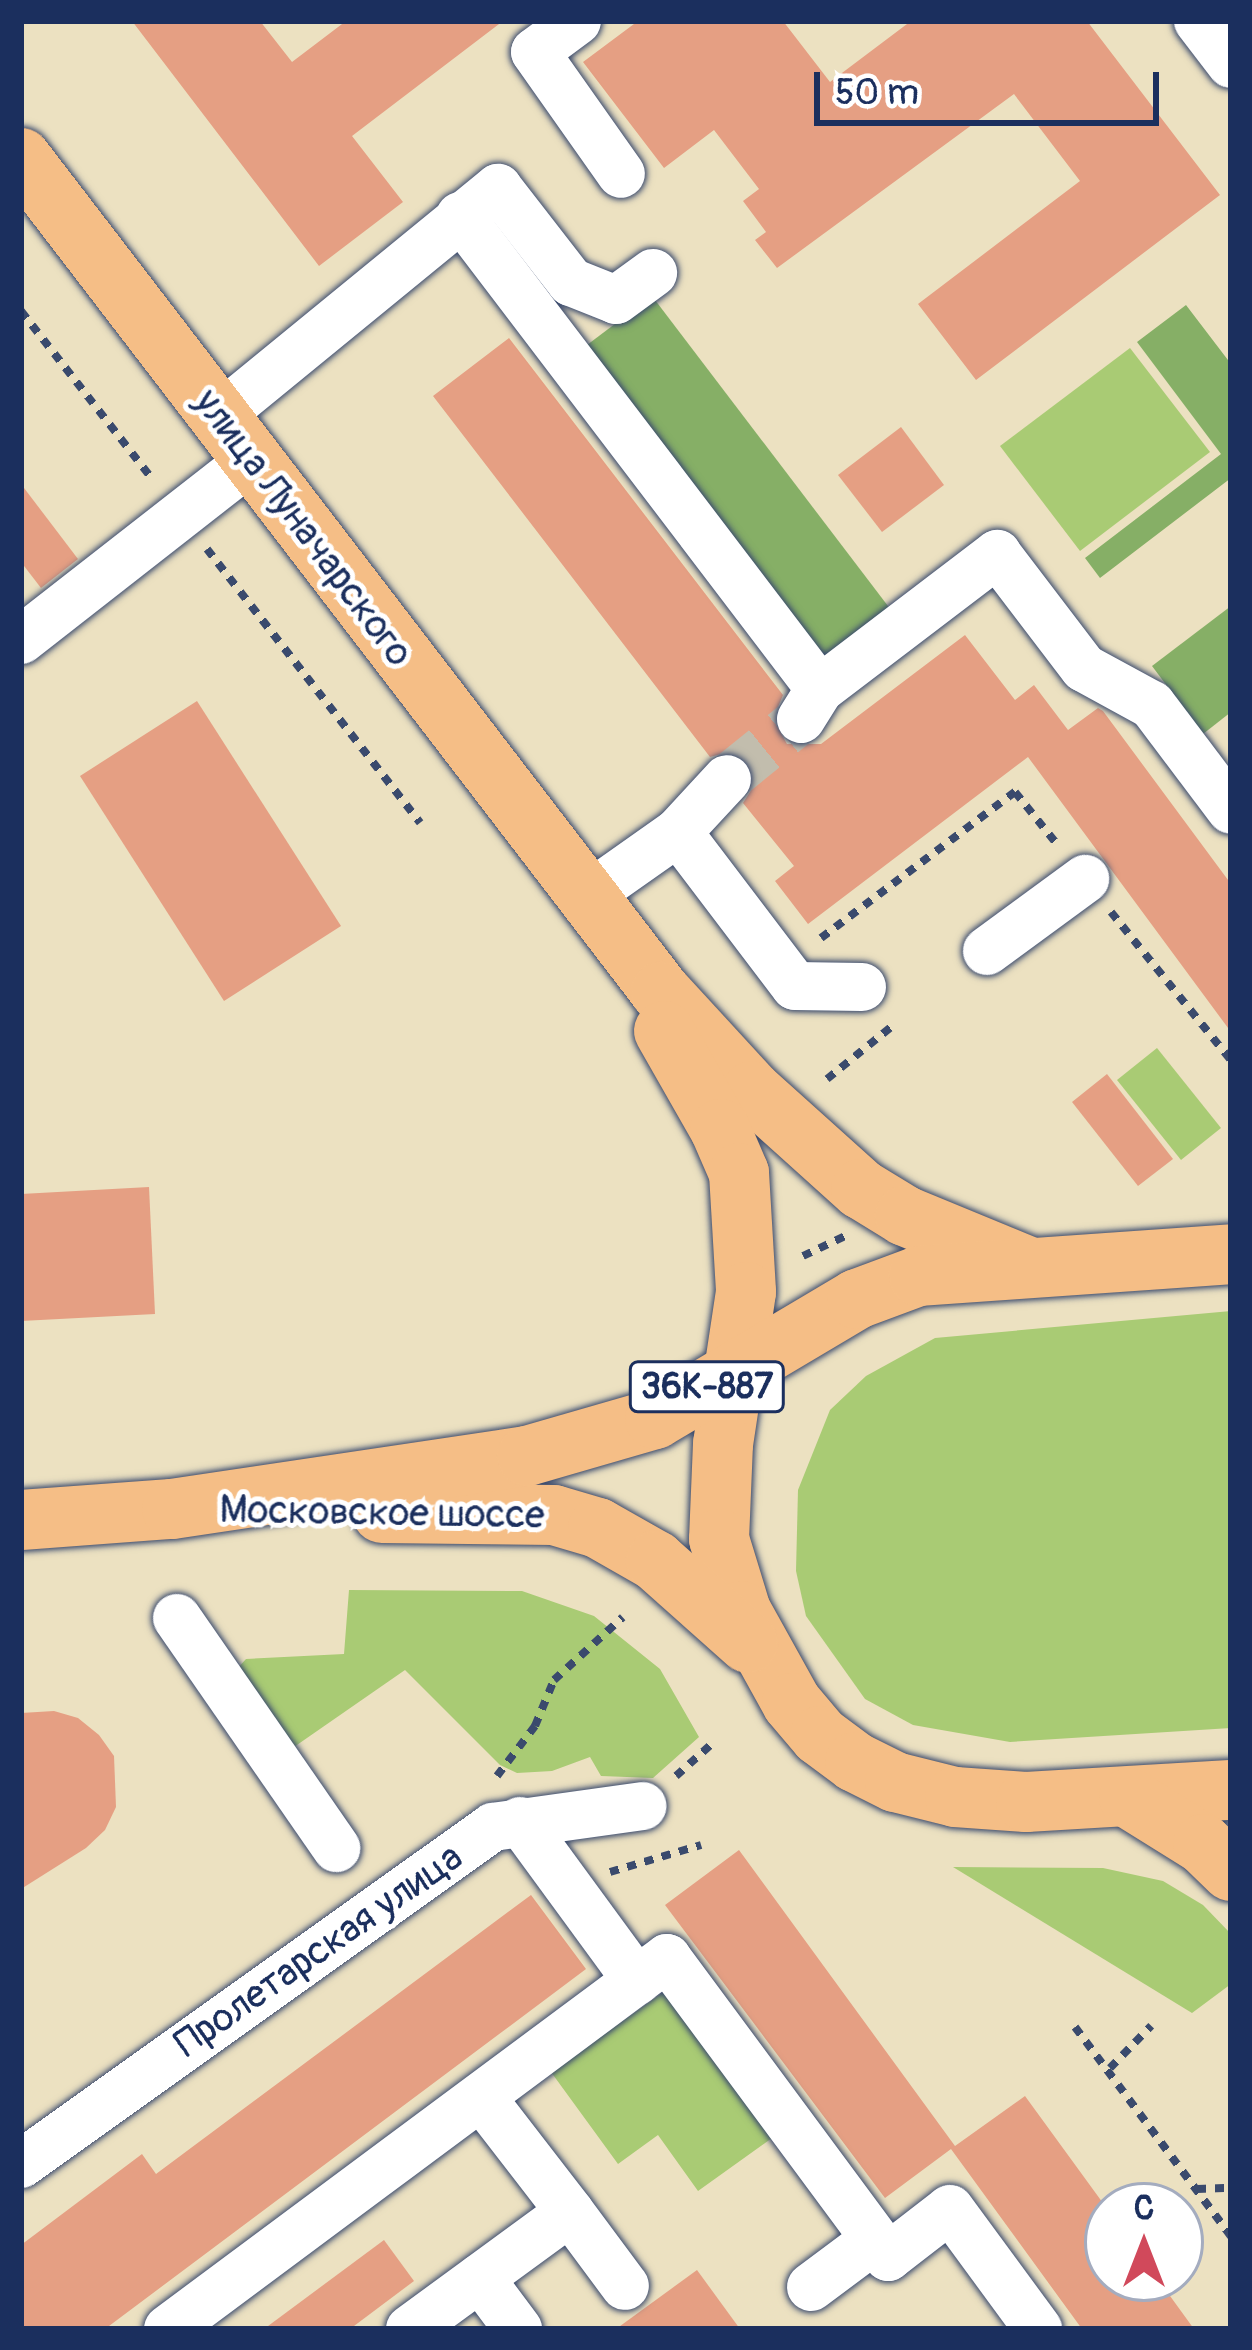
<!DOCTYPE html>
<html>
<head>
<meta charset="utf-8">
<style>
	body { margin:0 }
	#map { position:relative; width:1252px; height:2350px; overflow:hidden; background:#ece1c1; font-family:Pangolin,sans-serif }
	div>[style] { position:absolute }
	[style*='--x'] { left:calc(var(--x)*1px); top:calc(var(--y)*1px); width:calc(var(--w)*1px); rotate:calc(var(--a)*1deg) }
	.green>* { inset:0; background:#a9cb74 }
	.forest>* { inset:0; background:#86af66 }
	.building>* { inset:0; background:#e59f83 }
	.minor-tunnel>* { height:48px; margin-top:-24px; transform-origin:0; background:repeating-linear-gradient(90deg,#c2bdad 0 48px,transparent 0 72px) }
	.path>* { height:8px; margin-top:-4px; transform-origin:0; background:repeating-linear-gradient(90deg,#3a4a6d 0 9px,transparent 0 18px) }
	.roads { filter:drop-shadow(0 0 3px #3a4a6d) drop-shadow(0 0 3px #3a4a6d) }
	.minor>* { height:48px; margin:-24px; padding:0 24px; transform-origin:24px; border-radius:24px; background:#fff }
	.major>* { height:60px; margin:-30px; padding:0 30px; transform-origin:30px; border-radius:30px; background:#f5be86 }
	span { translate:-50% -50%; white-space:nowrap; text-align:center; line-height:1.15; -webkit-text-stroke:10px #fff; paint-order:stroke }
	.shield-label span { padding:3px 9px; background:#fff; border:3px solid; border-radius:9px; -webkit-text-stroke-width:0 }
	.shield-label { font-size:36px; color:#1b2f5e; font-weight:700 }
	.street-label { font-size:39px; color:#1b2f5e }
	.frame { position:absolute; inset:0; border:24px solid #1b2f5e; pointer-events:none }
	.north { position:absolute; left:1084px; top:2182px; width:120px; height:120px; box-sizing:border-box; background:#fff; border:3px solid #a4acbf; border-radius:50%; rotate:0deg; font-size:33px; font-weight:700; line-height:48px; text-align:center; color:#1b2f5e }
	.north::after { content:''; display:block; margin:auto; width:42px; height:54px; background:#d1495b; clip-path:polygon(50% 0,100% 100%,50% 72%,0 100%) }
	.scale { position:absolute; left:814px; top:72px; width:345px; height:54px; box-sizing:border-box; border:6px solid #1b2f5e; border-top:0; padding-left:15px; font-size:36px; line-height:42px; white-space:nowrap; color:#1b2f5e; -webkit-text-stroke:9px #fff; paint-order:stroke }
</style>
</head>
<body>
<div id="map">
	<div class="green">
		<div style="clip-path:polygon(1130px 348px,1210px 452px,1080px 551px,1000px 446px)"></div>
		<div style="clip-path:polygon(1157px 1048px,1221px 1128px,1181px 1160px,1117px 1080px)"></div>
		<div style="clip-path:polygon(1231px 1311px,1231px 1728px,1010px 1742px,913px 1725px,865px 1699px,806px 1616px,796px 1571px,798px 1490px,830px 1410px,866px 1376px,935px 1338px)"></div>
		<div style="clip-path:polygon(349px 1590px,522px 1591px,594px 1616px,660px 1669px,699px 1737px,653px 1778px,601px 1776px,590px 1757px,552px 1771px,517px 1773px,500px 1765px,405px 1670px,294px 1747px,235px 1671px,246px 1659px,344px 1654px)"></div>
		<div style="clip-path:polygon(953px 1867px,1103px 1868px,1163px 1881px,1203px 1905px,1231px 1934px,1231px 1984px,1192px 2013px)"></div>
		<div style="clip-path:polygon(665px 1991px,772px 2138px,698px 2191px,658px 2135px,618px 2164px,551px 2072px)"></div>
	</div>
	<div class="forest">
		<div style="clip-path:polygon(652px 296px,891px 610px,822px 662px,583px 348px)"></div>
		<div style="clip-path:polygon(1186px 305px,1231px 364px,1231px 478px,1100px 578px,1085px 558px,1221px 454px,1137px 342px)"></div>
		<div style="clip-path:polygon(1231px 606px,1231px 712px,1203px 734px,1152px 666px)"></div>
	</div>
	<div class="building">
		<div style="clip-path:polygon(132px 21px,260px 21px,292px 62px,346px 21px,503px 21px,352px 136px,403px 202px,319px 266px)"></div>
		<div style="clip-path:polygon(638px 21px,783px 21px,830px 82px,911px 21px,1087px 21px,1220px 195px,976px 380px,918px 304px,1080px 181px,1014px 94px,777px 268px,755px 240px,766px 232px,743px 201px,759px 189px,714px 130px,664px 168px,583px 62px)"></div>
		<div style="clip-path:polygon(509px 338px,783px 695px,773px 719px,787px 744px,821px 744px,965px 635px,1015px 700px,1034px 685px,1068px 730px,1098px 708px,1103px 711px,1231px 884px,1231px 1032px,1028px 757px,808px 924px,775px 881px,794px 866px,743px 803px,755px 784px,747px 759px,732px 751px,710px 757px,433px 396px)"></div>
		<div style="clip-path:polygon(901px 427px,944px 485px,882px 532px,838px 475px)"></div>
		<div style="clip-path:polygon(21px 484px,78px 559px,41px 588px,21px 562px)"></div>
		<div style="clip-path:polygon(197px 701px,341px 926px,224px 1001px,80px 776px)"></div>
		<div style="clip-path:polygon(1107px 1074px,1173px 1159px,1138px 1186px,1072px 1102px)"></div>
		<div style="clip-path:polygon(149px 1187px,155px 1314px,21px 1321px,21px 1194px)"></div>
		<div style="clip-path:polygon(54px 1711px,78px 1718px,99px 1735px,114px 1756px,116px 1807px,105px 1830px,86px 1848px,21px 1889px,21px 1713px)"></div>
		<div style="clip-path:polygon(739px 1850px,955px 2146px,1025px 2096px,1108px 2210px,1108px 2278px,1157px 2278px,1194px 2329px,1082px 2329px,951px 2149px,885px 2198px,665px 1905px)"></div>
		<div style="clip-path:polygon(531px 1895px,586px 1969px,105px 2329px,21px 2329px,21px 2245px,142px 2154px,156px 2174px)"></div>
		<div style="clip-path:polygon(384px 2240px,414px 2281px,350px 2329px,264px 2329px)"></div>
		<div style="clip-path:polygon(697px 2270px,740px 2329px,616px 2329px)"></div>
	</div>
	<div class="minor-tunnel">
		<div style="--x:727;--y:779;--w:95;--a:-39"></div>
	</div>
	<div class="path">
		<div style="--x:21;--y:311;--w:214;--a:52"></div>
		<div style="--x:207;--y:549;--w:347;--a:52.1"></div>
		<div style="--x:1111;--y:912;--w:191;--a:51"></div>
		<div style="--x:821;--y:938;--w:243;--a:-37"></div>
		<div style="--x:1015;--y:792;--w:67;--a:51.1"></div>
		<div style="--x:827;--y:1079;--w:82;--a:-39.1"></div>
		<div style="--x:803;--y:1256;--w:47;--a:-25.5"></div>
		<div style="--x:497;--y:1776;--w:63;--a:-52.8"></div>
		<div style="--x:535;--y:1726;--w:50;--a:-67.6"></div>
		<div style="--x:554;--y:1680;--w:93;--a:-42.4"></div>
		<div style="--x:676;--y:1776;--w:52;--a:-41.9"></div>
		<div style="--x:610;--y:1872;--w:95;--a:-16.5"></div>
		<div style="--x:1075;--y:2027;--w:261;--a:53.3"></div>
		<div style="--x:1110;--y:2068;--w:59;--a:-45.7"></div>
		<div style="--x:1197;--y:2189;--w:34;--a:-2"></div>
	</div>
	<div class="roads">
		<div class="minor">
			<div style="--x:577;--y:21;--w:52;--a:143.6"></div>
			<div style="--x:535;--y:52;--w:149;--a:54.8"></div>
			<div style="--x:1198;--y:21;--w:54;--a:52.5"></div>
			<div style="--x:460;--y:216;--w:594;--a:52.73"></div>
			<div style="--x:218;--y:417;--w:362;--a:-39.3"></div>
			<div style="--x:498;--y:188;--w:119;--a:52.2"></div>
			<div style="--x:571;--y:282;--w:48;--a:21.8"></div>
			<div style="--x:616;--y:300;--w:46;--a:-36.1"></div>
			<div style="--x:21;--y:640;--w:292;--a:-38"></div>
			<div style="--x:801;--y:719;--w:36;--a:-58"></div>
			<div style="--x:820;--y:689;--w:223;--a:-37.3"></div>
			<div style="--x:997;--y:554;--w:143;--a:52.7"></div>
			<div style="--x:1084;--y:668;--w:77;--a:28.6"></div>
			<div style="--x:1152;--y:705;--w:131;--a:53"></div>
			<div style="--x:678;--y:832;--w:193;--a:52.8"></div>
			<div style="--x:795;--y:986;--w:67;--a:0.9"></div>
			<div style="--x:586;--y:897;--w:113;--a:-35.2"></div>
			<div style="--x:678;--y:832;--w:72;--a:-47.2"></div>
			<div style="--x:987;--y:951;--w:122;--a:-36.3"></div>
			<div style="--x:177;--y:1618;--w:280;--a:55.3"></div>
			<div style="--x:520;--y:1821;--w:198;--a:53.8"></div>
			<div style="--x:21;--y:2164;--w:580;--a:-35.53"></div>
			<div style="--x:493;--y:1827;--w:151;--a:-8"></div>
			<div style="--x:570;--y:2212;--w:92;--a:53.4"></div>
			<div style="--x:480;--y:2278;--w:64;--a:53.3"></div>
			<div style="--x:811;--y:2287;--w:79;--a:-36.7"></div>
			<div style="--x:168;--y:2329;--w:622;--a:-36.63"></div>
			<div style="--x:667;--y:1958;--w:372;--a:53.5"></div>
			<div style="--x:888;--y:2257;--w:78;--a:-37.7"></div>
			<div style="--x:950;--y:2209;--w:149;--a:53.7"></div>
			<div style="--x:410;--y:2329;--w:198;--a:-36.2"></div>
			<div style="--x:570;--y:2212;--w:145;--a:-127.7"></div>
		</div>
		<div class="major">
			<div style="--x:21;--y:158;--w:1051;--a:52.5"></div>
			<div style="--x:661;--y:992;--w:134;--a:47.4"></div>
			<div style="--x:752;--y:1091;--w:147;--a:42"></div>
			<div style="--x:861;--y:1189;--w:52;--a:31.5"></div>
			<div style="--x:905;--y:1216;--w:129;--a:22.4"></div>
			<div style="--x:664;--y:1031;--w:113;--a:60.3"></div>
			<div style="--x:720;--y:1129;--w:48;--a:66.6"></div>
			<div style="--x:739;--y:1173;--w:119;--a:86.6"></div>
			<div style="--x:746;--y:1292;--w:154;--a:98.6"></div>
			<div style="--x:723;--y:1444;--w:95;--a:92.4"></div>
			<div style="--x:719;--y:1539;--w:75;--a:73"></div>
			<div style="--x:741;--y:1611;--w:105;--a:61"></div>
			<div style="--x:792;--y:1703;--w:43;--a:49.7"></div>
			<div style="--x:820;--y:1736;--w:44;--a:36.6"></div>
			<div style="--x:855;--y:1762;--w:45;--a:26.6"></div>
			<div style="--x:895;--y:1782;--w:62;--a:14"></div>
			<div style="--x:955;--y:1797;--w:71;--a:4"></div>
			<div style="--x:1026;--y:1802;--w:205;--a:-3.4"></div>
			<div style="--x:382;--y:1513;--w:172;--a:0.7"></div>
			<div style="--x:554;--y:1515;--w:46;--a:16.5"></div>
			<div style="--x:598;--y:1528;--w:67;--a:29.6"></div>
			<div style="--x:656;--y:1561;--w:123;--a:41.7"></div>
			<div style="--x:21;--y:1520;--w:151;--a:-4.2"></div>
			<div style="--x:172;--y:1509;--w:359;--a:-8.5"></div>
			<div style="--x:527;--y:1456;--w:133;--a:-16.1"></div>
			<div style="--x:655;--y:1419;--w:235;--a:-30.7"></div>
			<div style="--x:857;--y:1299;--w:66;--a:-20.4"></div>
			<div style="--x:919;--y:1276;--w:313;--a:-4"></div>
			<div style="--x:1129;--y:1798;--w:87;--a:31.9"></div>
			<div style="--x:1203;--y:1844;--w:39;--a:44"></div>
		</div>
	</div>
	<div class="shield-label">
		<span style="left:707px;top:1387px">36К-887</span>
	</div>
	<div class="street-label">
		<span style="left:303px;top:528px;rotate:53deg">улица Луначарского</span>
		<span style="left:382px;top:1513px;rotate:1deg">Московское шоссе</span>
		<span style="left:319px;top:1951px;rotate:-35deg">Пролетарская улица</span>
	</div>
	<div class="frame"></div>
	<div class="north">С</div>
	<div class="scale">50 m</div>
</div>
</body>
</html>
